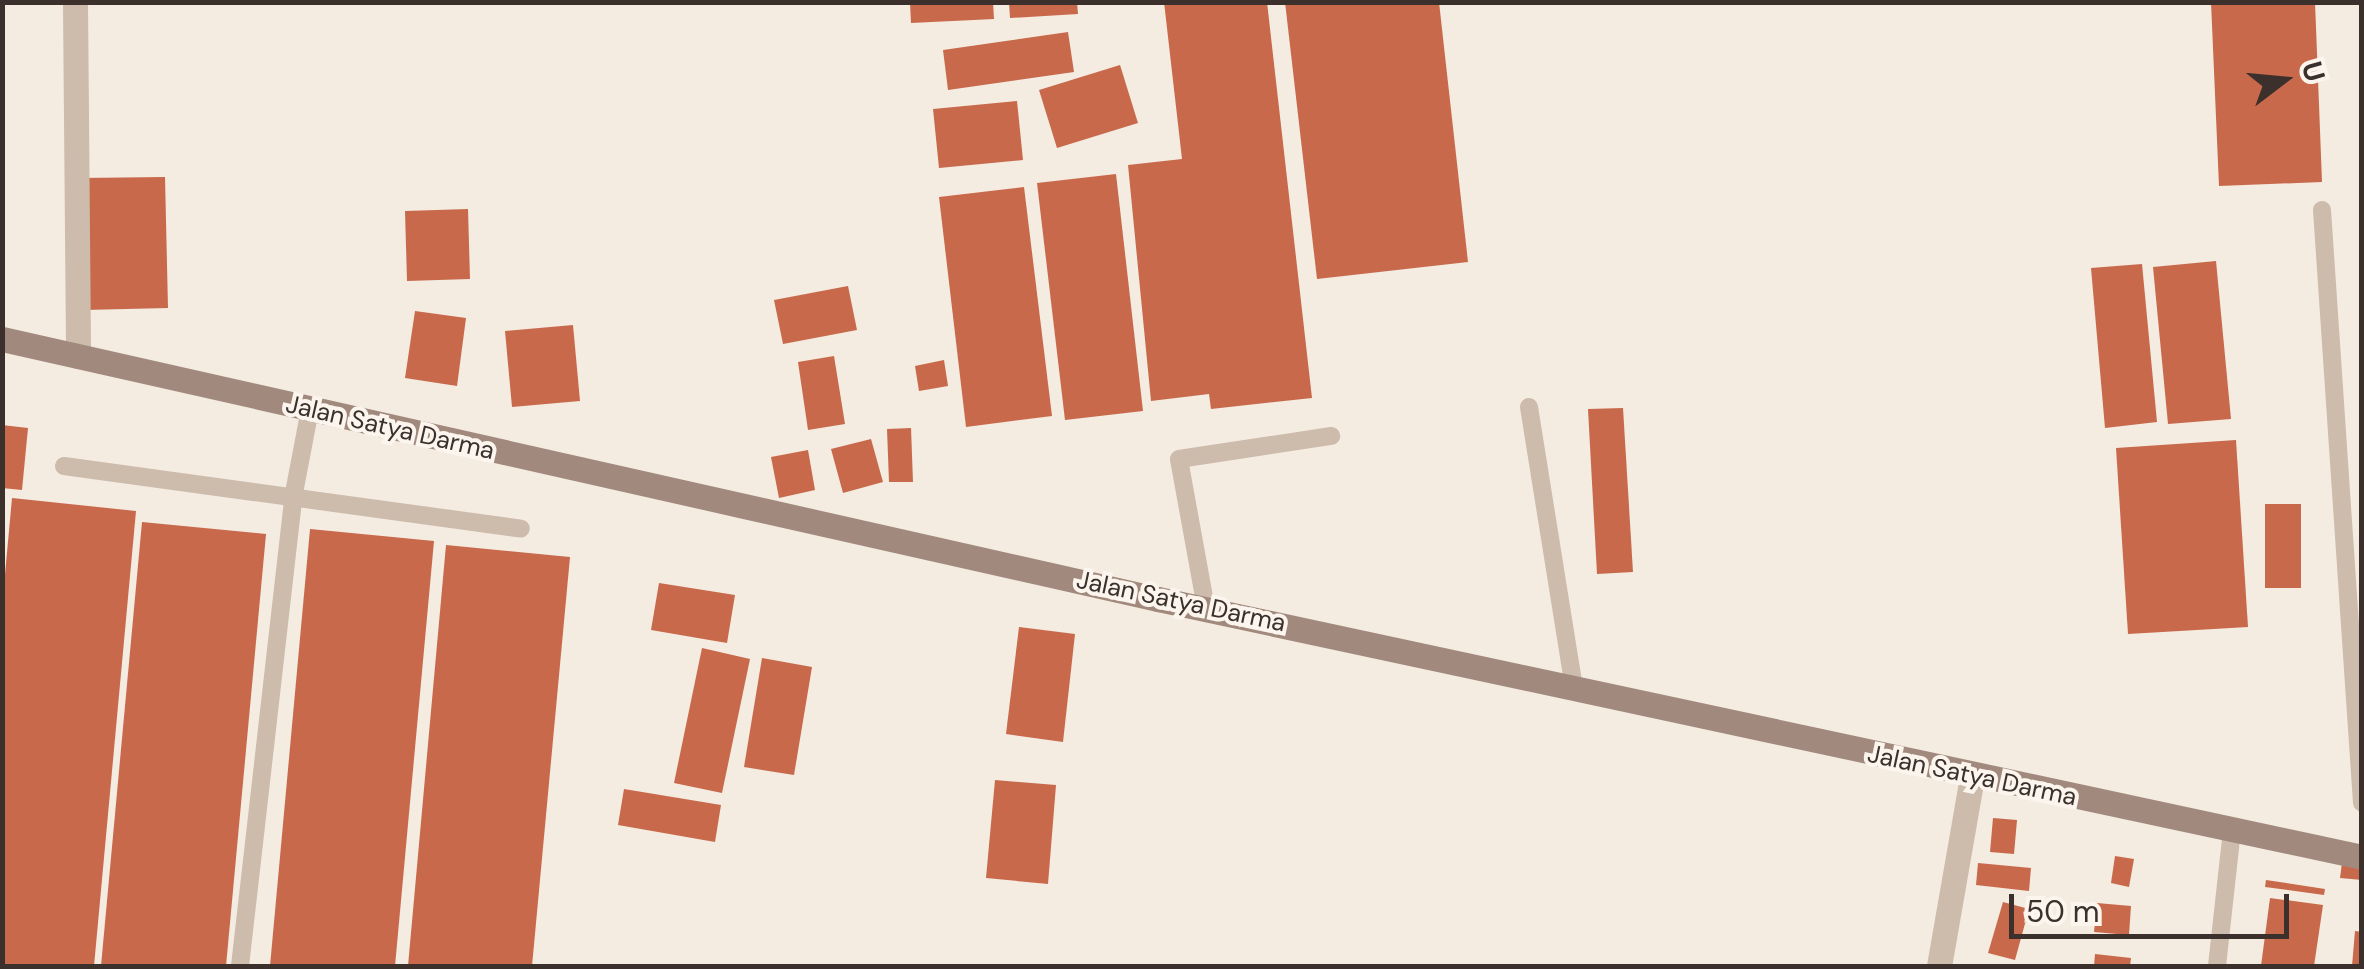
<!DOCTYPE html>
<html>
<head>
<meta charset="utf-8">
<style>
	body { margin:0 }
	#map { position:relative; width:2364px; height:969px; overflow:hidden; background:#f4ebe1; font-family:"DM Sans",sans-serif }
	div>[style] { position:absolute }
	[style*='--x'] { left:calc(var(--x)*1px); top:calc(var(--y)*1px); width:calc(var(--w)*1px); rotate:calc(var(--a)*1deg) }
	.building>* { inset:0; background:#c8694b }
	.lane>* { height:18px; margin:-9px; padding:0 9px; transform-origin:9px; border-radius:9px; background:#cdbbac }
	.street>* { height:25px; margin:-12.5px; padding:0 12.5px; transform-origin:12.5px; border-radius:12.5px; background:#cdbbac }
	.secondary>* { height:25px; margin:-12.5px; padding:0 12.5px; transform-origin:12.5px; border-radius:12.5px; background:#a18a7d }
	span { translate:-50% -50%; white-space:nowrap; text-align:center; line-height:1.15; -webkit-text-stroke:8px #fbf5ee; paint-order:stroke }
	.street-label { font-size:25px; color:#3b302b }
	.frame { position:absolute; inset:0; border:5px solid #3b302b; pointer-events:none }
	.north { position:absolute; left:2234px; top:30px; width:100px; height:100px; -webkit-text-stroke:8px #fbf5ee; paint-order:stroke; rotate:74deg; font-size:28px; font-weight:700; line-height:40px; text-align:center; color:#3b302b }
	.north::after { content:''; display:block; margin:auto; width:35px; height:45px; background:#3b302b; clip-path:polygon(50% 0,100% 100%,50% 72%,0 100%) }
	.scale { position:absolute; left:2009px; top:894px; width:280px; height:45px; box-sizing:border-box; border:5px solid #3b302b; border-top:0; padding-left:12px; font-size:30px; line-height:35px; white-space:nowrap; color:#3b302b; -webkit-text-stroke:8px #fbf5ee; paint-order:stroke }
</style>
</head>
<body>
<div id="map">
	<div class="building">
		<div style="clip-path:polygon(910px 2px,993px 2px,994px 19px,911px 23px)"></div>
		<div style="clip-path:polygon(1009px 2px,1077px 2px,1078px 14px,1010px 18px)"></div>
		<div style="clip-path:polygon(1164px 2px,1267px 2px,1312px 398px,1211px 409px,1209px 394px,1151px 401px,1128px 165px,1182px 159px)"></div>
		<div style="clip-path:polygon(1285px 2px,1439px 2px,1468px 262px,1317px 279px)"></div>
		<div style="clip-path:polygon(2211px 2px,2315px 2px,2322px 182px,2219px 186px)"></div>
		<div style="clip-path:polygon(1068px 32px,1074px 72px,948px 90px,943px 50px)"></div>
		<div style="clip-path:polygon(1120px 65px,1138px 123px,1057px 148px,1039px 90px)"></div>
		<div style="clip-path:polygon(1017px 101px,1023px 160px,939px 168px,933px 109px)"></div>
		<div style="clip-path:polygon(1116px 174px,1143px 411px,1065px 420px,1037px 183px)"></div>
		<div style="clip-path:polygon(165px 177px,168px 308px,84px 310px,81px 178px)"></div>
		<div style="clip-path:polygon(1024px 187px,1052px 416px,966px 427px,939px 197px)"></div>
		<div style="clip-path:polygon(468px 209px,470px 279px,407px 281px,405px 211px)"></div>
		<div style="clip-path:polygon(2216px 261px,2231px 419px,2168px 424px,2153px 267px)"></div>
		<div style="clip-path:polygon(2142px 264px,2157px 422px,2105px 428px,2091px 268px)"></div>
		<div style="clip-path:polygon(848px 286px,857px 330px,783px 344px,774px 300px)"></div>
		<div style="clip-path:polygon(415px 311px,466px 318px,457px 386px,405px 378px)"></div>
		<div style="clip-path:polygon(573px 325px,580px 401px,512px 407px,505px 331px)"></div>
		<div style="clip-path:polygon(834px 356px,845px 424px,808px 430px,798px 362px)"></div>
		<div style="clip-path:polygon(944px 360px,948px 386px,919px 391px,915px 366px)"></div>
		<div style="clip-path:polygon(1623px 408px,1633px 572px,1597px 574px,1588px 409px)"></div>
		<div style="clip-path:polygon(2px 425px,28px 428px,22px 490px,2px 488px)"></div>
		<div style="clip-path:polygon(911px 428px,913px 482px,889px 482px,887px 429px)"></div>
		<div style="clip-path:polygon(871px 439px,883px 482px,843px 493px,831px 449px)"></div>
		<div style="clip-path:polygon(2236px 440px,2248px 627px,2128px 634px,2116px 448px)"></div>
		<div style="clip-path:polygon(808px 450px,815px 490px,779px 498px,771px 457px)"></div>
		<div style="clip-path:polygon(12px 498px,136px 511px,94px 966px,2px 966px,2px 607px)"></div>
		<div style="clip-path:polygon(2265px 504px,2301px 504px,2301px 588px,2265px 588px)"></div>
		<div style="clip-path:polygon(142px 522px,266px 534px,226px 966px,101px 966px)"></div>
		<div style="clip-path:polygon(310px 529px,434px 541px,395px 966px,270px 966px)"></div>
		<div style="clip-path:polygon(446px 545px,570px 557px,532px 966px,408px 966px)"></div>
		<div style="clip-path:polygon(659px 583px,735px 595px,727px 643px,651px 630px)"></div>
		<div style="clip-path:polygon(1019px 627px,1075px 634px,1063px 742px,1006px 734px)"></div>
		<div style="clip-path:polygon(702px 648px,750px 659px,722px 793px,674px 783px)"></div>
		<div style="clip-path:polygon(762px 658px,812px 667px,794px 775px,744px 767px)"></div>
		<div style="clip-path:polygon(995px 780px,1056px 785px,1048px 884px,986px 878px)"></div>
		<div style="clip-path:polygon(624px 789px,721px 805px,715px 842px,618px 825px)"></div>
		<div style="clip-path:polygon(1993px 818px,2017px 820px,2014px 854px,1990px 852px)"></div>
		<div style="clip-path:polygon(2115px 856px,2134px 859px,2129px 887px,2111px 883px)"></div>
		<div style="clip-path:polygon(1978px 863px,2031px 868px,2029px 891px,1976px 885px)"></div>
		<div style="clip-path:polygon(2342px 863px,2362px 865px,2362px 880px,2340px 878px)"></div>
		<div style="clip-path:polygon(2266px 880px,2325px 889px,2324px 895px,2265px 887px)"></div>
		<div style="clip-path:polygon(2270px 898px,2323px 905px,2314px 966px,2261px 966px)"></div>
		<div style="clip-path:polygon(2003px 902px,2029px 909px,2015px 960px,1988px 953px)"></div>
		<div style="clip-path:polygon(2097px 903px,2131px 906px,2129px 935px,2094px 932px)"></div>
		<div style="clip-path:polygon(2355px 931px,2362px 932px,2362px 966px,2352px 966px)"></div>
		<div style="clip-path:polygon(2095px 954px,2131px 958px,2130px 966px,2094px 966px)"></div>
	</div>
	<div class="lane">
		<div style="--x:2322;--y:210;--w:594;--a:86.14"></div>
		<div style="--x:1529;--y:407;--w:285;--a:80.9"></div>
		<div style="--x:64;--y:466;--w:461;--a:7.8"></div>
		<div style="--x:1206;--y:608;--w:151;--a:-100.3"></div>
		<div style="--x:1179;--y:459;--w:154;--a:-8.6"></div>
		<div style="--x:240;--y:966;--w:476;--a:-83.5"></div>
		<div style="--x:294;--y:493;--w:86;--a:-79.2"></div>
		<div style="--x:2217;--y:966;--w:137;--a:-83.7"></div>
	</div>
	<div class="street">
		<div style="--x:75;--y:2;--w:354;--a:89.5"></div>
		<div style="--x:1939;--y:966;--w:193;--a:-80.1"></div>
	</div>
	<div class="secondary">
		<div style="--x:2;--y:339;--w:1185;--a:12.68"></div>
		<div style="--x:1158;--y:599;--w:1231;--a:12.09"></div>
	</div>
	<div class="street-label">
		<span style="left:390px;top:428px;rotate:13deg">Jalan Satya Darma</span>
		<span style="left:1181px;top:602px;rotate:12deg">Jalan Satya Darma</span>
		<span style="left:1972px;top:776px;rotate:12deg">Jalan Satya Darma</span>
	</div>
	<div class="frame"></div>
	<div class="north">U</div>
	<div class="scale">50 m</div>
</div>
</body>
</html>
